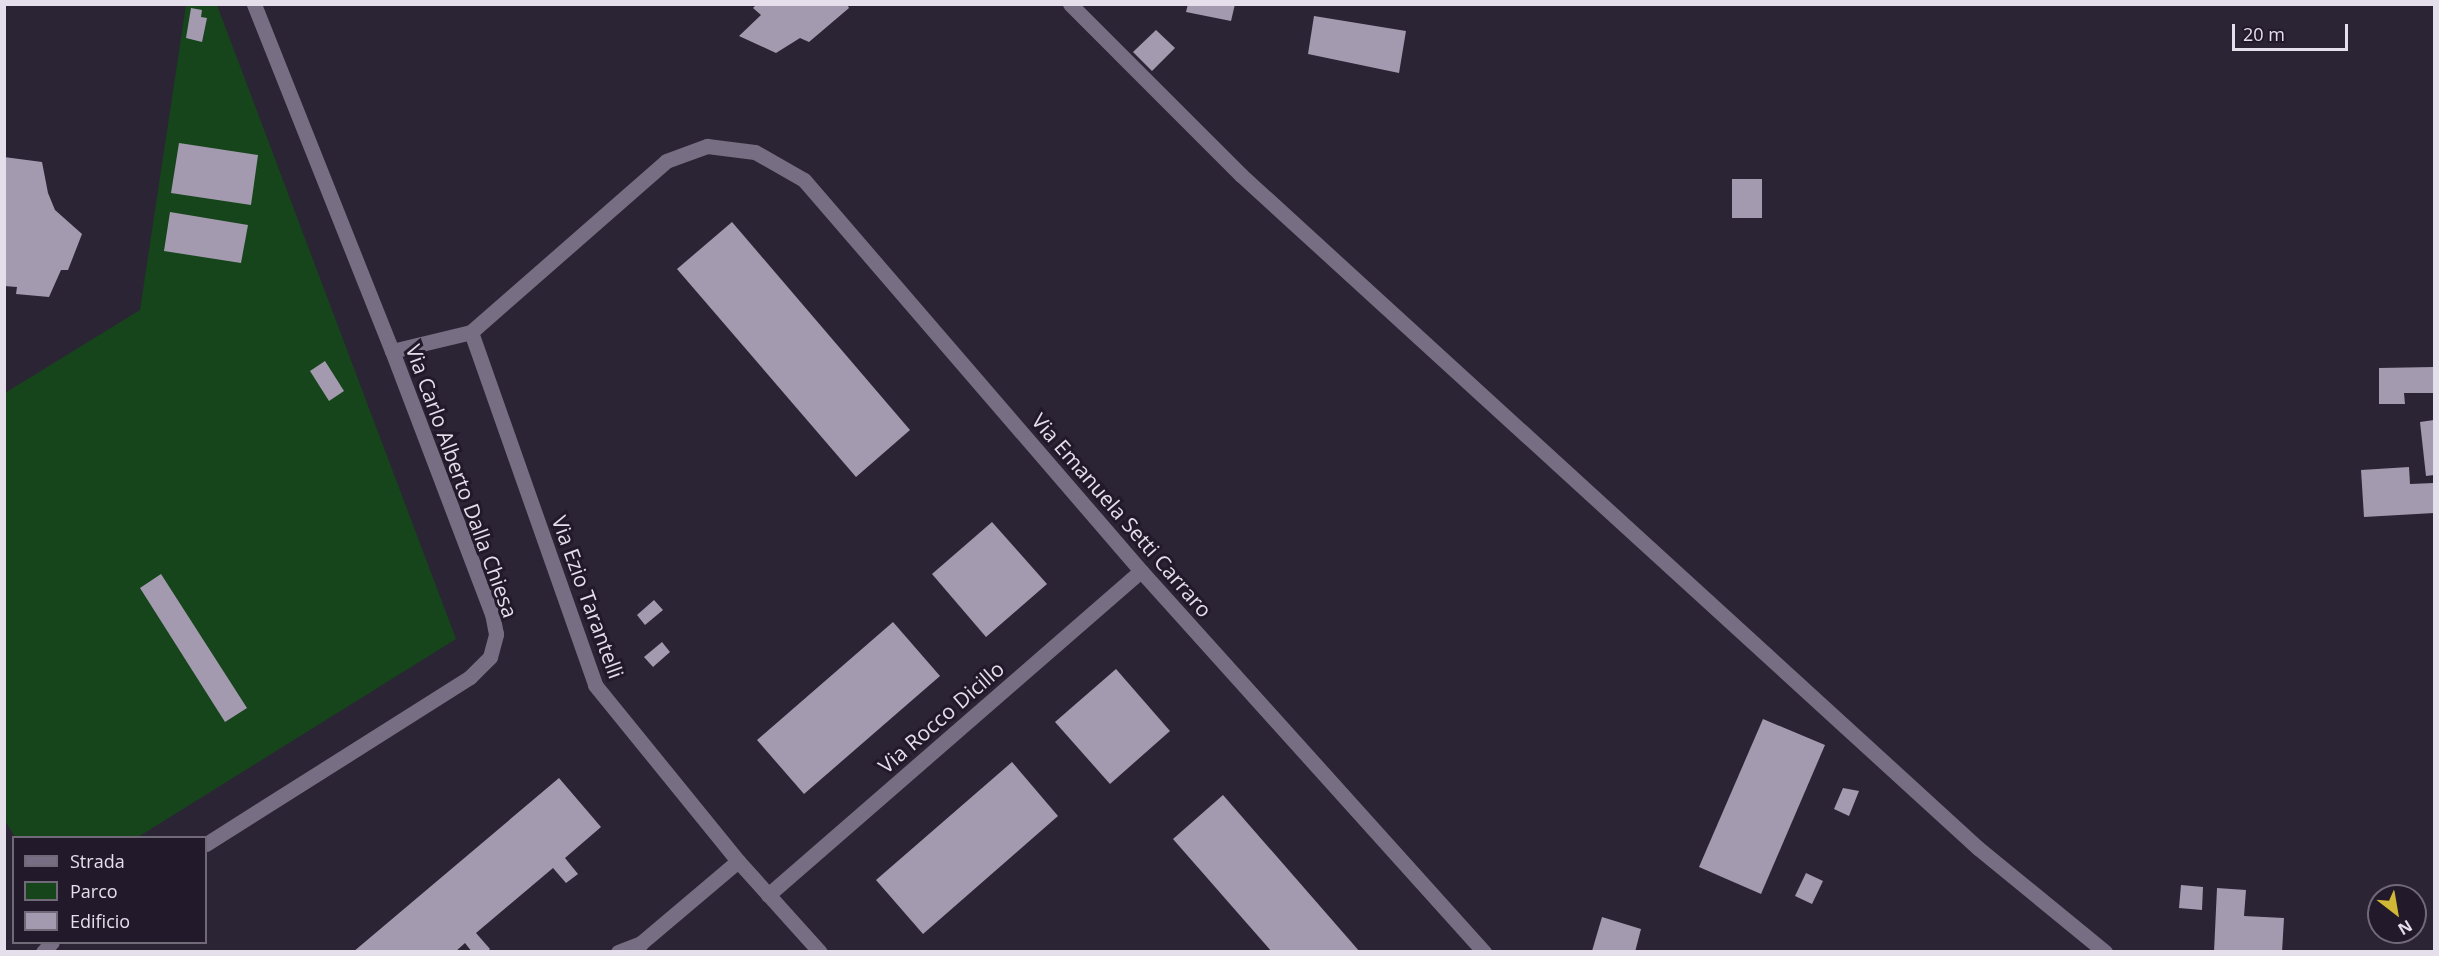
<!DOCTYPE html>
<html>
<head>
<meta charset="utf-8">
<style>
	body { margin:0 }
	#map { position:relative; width:2439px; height:956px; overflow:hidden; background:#2b2435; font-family:"Open Sans",sans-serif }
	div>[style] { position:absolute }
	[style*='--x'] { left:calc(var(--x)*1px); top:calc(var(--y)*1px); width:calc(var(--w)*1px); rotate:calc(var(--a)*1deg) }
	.green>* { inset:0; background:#16451b }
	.building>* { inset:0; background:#a49ab0 }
	.minor>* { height:15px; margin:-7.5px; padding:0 7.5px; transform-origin:7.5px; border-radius:7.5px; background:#776e83 }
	span { translate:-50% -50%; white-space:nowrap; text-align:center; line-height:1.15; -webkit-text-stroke:6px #221a2b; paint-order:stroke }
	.street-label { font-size:21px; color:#e4dfeb }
	.frame { position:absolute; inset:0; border:6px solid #e4dfeb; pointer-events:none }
	.legend { position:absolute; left:12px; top:836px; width:195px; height:108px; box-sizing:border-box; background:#221a2b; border:2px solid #706978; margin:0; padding:8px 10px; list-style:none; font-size:18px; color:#e4dfeb }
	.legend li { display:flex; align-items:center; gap:12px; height:30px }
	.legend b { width:30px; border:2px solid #706978 }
	.north { position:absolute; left:2367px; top:884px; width:60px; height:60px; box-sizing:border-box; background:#221a2b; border:2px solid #706978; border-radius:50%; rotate:149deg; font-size:16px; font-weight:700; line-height:24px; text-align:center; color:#e4dfeb }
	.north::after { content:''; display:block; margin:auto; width:21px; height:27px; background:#d1b736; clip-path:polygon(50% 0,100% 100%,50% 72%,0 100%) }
	.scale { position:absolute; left:2232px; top:24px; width:116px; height:27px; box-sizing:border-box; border:3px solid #e4dfeb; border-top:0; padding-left:8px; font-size:18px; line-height:21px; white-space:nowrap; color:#e4dfeb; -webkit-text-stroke:4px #221a2b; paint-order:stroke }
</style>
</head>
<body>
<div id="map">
	<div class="green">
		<div style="clip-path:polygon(186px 5px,217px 5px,456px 639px,138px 837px,15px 837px,5px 821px,5px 393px,140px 310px)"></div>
	</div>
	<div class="building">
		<div style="clip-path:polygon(757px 4px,847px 4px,849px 8px,809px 42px,800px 38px,776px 53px,739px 36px,761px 15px,753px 8px)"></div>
		<div style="clip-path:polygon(1188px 4px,1235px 4px,1231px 21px,1186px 12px)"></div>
		<div style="clip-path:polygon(191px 8px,202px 10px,201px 17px,207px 18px,202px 42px,186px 38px)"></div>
		<div style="clip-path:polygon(1314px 16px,1406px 31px,1399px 73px,1308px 54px)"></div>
		<div style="clip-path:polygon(1156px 30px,1175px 48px,1152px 71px,1133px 52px)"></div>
		<div style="clip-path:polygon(179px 143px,258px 155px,251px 205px,171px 193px)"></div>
		<div style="clip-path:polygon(4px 157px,42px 162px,48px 193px,55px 210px,82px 234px,68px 270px,61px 270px,49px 297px,16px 294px,17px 287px,4px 286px)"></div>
		<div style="clip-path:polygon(1732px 179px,1762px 179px,1762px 218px,1732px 218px)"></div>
		<div style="clip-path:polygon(170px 212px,248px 225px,241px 263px,164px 251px)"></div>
		<div style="clip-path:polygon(732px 222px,910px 430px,856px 477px,677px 269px)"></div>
		<div style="clip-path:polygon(325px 361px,344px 391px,329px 401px,310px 371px)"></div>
		<div style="clip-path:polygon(2434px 367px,2434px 393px,2404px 393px,2405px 404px,2379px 404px,2379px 368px)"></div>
		<div style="clip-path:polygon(2434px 420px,2434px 475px,2426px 476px,2420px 422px)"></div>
		<div style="clip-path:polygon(2409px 467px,2410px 484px,2434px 483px,2434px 513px,2364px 517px,2361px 470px)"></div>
		<div style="clip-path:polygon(992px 522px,1047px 584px,986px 637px,932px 574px)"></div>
		<div style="clip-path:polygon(161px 574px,247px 708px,225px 722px,140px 588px)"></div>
		<div style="clip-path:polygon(654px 600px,663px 610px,645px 625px,637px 615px)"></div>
		<div style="clip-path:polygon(893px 622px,940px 676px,804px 794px,757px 740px)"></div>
		<div style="clip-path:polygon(662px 642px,670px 652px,653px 667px,644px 657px)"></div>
		<div style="clip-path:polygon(1116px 669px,1170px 731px,1110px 784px,1055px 722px)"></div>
		<div style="clip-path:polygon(1763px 719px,1825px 745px,1761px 894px,1699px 867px)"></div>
		<div style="clip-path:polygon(1012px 762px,1058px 816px,923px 934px,876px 880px)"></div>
		<div style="clip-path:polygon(559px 778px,601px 827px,565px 858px,578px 874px,566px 883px,553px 868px,476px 933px,490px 949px,487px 952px,472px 952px,465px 943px,455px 952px,353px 952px)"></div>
		<div style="clip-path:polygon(1843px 788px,1859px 791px,1849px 816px,1834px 809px)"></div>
		<div style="clip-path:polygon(1223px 795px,1360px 952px,1272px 952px,1173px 839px)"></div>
		<div style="clip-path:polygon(1806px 873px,1823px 881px,1812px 904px,1795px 896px)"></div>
		<div style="clip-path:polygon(2181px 885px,2203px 887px,2202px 910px,2179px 908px)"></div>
		<div style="clip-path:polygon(2217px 888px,2246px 890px,2244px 916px,2284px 918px,2282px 952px,2214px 952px)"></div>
		<div style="clip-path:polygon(1602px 917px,1641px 929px,1635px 952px,1592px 951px)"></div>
	</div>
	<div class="minor">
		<div style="--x:1070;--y:4;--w:242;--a:45"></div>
		<div style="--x:1241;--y:175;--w:998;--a:42.4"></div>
		<div style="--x:1978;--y:848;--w:164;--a:39.3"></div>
		<div style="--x:471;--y:332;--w:374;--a:70.6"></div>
		<div style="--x:595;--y:685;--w:227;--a:50.9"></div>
		<div style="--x:738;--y:861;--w:122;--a:48"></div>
		<div style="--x:392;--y:351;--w:81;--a:-13.5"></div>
		<div style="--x:471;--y:332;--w:259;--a:-41.2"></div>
		<div style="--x:666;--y:161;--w:44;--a:-20.1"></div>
		<div style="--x:707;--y:146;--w:48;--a:7.1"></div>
		<div style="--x:755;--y:152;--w:56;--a:29.7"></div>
		<div style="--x:804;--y:180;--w:516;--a:49.24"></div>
		<div style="--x:1141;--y:571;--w:513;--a:48"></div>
		<div style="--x:206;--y:844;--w:312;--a:-32.3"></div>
		<div style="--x:470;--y:677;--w:28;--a:-45"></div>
		<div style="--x:490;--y:657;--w:24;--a:-75"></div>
		<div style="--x:496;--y:634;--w:20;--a:-101"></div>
		<div style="--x:492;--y:614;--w:281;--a:-110.8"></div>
		<div style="--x:392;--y:351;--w:373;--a:-111.7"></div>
		<div style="--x:768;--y:895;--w:494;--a:-41"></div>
		<div style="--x:43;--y:952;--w:13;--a:-48"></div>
		<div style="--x:618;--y:952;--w:25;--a:-21"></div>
		<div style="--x:635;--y:952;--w:11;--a:-56"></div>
		<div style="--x:641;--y:943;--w:127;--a:-40.2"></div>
	</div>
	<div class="street-label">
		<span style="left:462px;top:481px;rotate:70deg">Via Carlo Alberto Dalla Chiesa</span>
		<span style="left:1122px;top:515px;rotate:49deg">Via Emanuela Setti Carraro</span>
		<span style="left:588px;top:597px;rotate:70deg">Via Ezio Tarantelli</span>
		<span style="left:941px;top:717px;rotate:-41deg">Via Rocco Dicillo</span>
	</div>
	<div class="frame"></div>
	<ul class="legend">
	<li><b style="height:8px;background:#776e83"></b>Strada</li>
	<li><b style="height:16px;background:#16451b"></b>Parco</li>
	<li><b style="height:16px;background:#a49ab0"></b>Edificio</li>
	</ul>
	<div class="north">N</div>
	<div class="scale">20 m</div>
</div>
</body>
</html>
